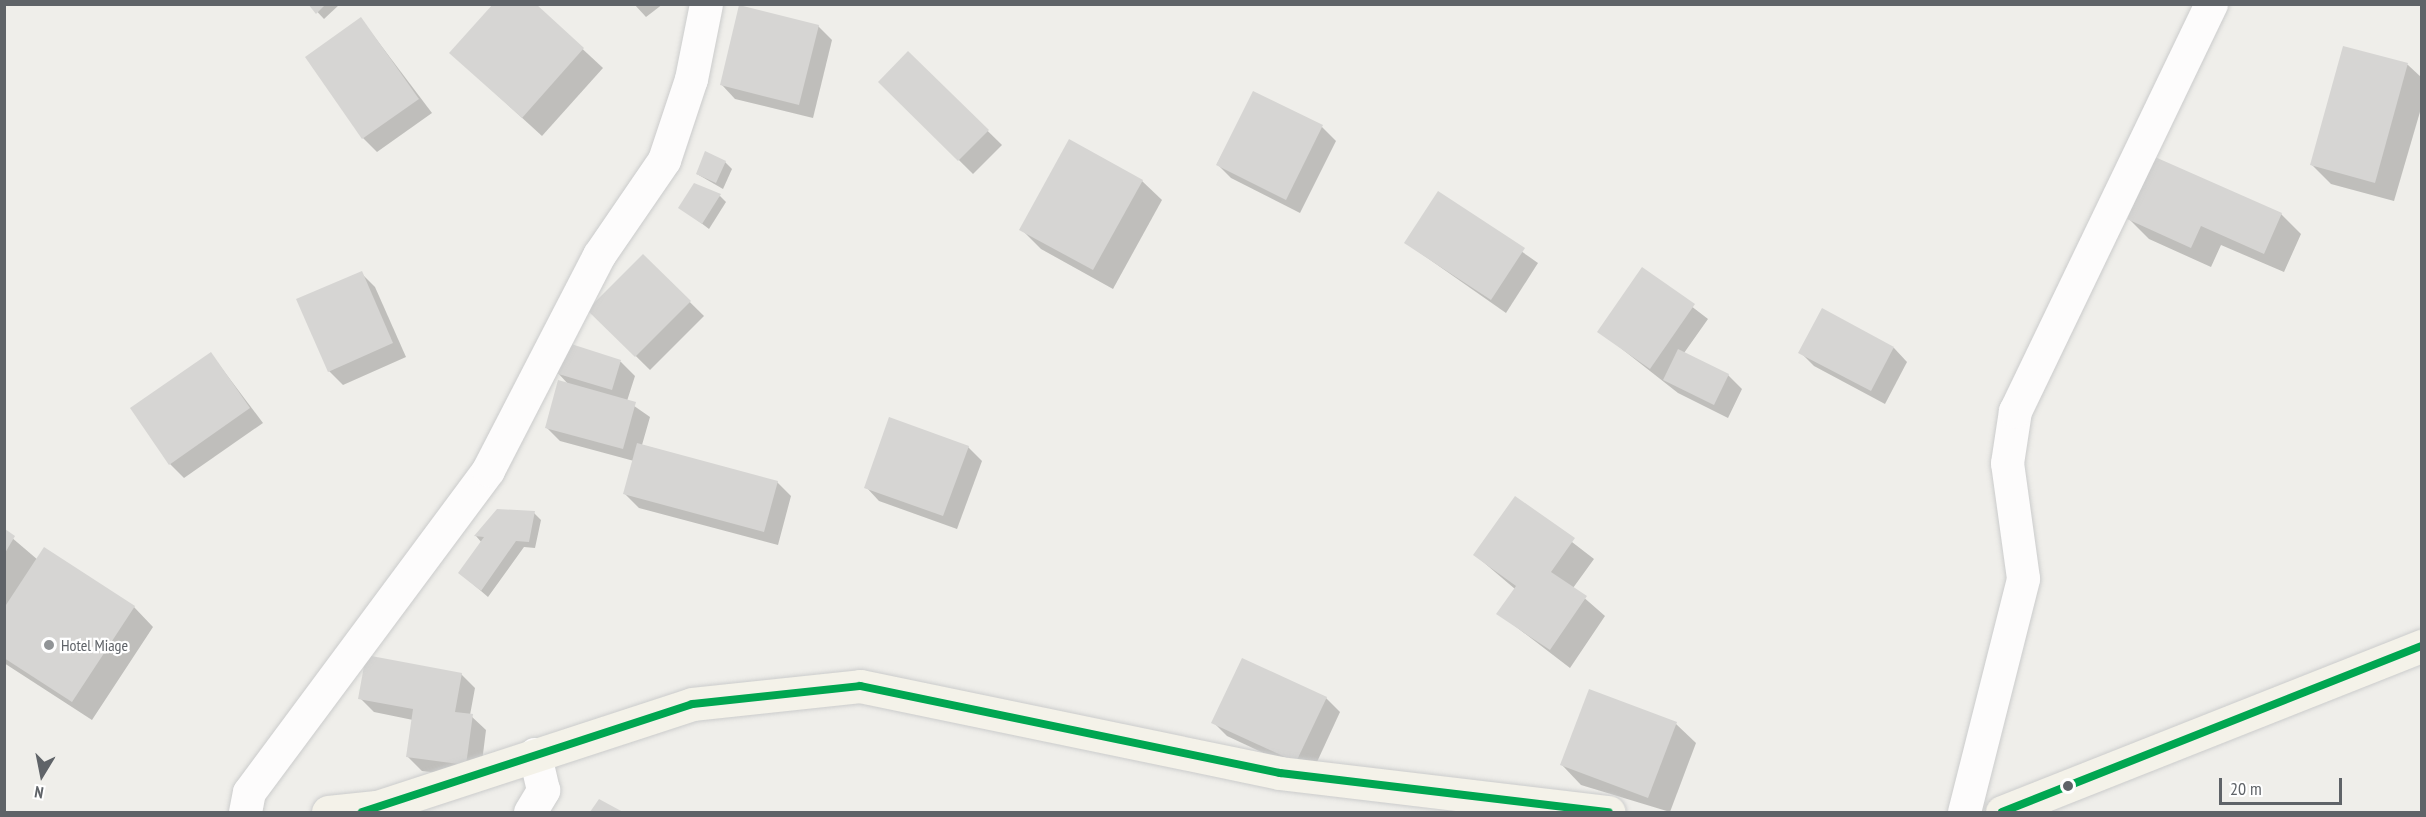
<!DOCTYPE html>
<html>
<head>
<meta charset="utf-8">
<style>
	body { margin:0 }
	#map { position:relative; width:2426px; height:817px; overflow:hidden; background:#efeeea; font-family:"PT Sans Narrow",sans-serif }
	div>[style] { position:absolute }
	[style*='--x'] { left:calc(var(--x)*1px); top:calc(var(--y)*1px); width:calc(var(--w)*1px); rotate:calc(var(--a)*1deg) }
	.shadow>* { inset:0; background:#0003 }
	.building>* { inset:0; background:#d6d5d3 }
	.roads { filter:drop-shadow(0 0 2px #cbcccc) drop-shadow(0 0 2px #cbcccc) }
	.minor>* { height:33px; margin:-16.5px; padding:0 16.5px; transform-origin:16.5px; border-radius:16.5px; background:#fdfcfc }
	.major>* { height:33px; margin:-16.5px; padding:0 16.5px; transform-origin:16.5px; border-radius:16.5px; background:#f4f2e9 }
	.bus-1>* { height:8px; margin:-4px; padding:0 4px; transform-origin:4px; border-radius:4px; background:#00a651 }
	.dots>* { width:16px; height:16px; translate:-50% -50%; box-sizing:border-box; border:3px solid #fff; border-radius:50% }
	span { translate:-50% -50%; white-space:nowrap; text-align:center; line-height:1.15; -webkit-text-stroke:4.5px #fff; paint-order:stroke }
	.poi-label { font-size:16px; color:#5f6368 }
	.left { translate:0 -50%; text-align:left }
	.frame { position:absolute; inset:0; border:6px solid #5f6368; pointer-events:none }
	.north { position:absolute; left:12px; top:745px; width:60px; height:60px; -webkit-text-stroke:4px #fff; paint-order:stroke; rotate:190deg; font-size:16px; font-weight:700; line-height:24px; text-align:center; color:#5f6368 }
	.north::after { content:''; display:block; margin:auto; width:21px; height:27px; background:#5f6368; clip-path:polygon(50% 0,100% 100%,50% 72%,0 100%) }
	.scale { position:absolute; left:2219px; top:778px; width:123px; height:27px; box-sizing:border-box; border:3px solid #5f6368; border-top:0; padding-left:8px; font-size:18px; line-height:21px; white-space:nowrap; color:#5f6368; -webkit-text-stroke:4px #fff; paint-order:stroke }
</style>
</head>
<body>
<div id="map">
	<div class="shadow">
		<div style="clip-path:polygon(310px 4px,340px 4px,324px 19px)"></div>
		<div style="clip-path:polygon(534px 4px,603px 68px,542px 136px,451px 53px)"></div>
		<div style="clip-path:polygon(634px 4px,663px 4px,646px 17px)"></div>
		<div style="clip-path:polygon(361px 19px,432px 113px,377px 152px,363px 138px)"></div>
		<div style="clip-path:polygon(818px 26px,832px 40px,813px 118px,735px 99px,722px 85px)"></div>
		<div style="clip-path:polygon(2344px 47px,2408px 65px,2422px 78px,2422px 105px,2394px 201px,2331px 184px,2312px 165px)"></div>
		<div style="clip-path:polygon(908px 53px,1002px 145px,973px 174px,880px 82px)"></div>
		<div style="clip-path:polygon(1254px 93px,1322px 127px,1336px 141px,1300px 213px,1231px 178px,1217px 164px)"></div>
		<div style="clip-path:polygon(725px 162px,732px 169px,723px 189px,697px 174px)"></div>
		<div style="clip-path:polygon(1142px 181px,1162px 200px,1113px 289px,1041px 249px,1021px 229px)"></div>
		<div style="clip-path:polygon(1438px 193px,1538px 263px,1506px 313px,1406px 243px)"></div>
		<div style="clip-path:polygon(720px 196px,726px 202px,709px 229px,680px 207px)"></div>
		<div style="clip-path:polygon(2281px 214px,2301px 234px,2284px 272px,2221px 245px,2211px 267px,2149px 239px,2129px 219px)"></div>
		<div style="clip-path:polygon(643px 256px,704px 316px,650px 370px,589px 310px)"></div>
		<div style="clip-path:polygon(1643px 269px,1708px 319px,1684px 353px,1728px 375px,1742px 389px,1728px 418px,1678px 393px,1599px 331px)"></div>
		<div style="clip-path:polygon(361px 273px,375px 287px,406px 357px,343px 385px,329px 371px)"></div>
		<div style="clip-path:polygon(566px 344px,621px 362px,635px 376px,627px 401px,650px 417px,642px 445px,777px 482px,791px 496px,778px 545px,639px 508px,625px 494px,634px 461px,560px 441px,546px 427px,569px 385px,557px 372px)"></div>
		<div style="clip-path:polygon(1894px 348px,1907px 362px,1885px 404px,1814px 366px,1800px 352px)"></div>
		<div style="clip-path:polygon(211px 354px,263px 423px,184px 478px,170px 464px)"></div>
		<div style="clip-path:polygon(968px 447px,982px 461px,957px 529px,879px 501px,866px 487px)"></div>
		<div style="clip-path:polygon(1515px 498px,1594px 559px,1573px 588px,1605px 616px,1570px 668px,1498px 613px,1515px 589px,1475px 555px)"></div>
		<div style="clip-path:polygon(498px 510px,534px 513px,541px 520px,535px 548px,524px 547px,488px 597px,460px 573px,482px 543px,476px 536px)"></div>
		<div style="clip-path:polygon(4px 531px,38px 560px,134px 607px,153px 627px,92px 720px,4px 663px)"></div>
		<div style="clip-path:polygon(461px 674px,475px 688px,470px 715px,486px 730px,480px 778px,422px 771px,408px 757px,413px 720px,374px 712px,360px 698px)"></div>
		<div style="clip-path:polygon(1326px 698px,1340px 712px,1311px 775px,1227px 736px,1213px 722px)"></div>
		<div style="clip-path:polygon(1676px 724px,1696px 743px,1670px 812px,1581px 785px,1562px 765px)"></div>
	</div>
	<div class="building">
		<div style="clip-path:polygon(308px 4px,326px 4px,316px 14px)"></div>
		<div style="clip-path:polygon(493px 4px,536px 4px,584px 48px,522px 118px,449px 53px)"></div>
		<div style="clip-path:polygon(739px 5px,819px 25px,799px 105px,720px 85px)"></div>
		<div style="clip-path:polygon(361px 17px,419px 99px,362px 139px,305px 57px)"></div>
		<div style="clip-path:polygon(2343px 46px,2408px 63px,2375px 183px,2310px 165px)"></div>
		<div style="clip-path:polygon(908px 51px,989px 130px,958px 161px,878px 82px)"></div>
		<div style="clip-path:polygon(1253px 91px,1323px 125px,1286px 200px,1216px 165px)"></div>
		<div style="clip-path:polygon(1069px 139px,1143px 180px,1093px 270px,1019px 230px)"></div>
		<div style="clip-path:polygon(705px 151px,726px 161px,716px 183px,696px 174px)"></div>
		<div style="clip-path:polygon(2155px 157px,2282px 213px,2264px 254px,2201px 226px,2191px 248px,2127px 219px)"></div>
		<div style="clip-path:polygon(694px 183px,721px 194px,702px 224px,678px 208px)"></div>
		<div style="clip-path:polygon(1438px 191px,1525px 248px,1491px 300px,1404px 243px)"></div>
		<div style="clip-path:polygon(643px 254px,691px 301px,635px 357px,587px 310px)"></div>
		<div style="clip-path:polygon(1642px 267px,1695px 304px,1650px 369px,1597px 332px)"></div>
		<div style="clip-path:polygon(362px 271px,393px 343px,328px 372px,296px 299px)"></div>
		<div style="clip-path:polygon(1822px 308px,1894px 347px,1871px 391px,1798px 353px)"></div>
		<div style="clip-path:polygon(565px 342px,621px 360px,612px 390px,555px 373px)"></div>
		<div style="clip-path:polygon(1678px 349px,1729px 374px,1714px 405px,1663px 380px)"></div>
		<div style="clip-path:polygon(211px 352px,250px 408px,169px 465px,130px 408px)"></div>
		<div style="clip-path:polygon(558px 380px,636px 402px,623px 449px,545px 428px)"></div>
		<div style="clip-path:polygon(889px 417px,969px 446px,943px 516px,864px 488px)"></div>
		<div style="clip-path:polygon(637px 443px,778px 481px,764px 532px,623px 494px)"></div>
		<div style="clip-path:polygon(1515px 496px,1575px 538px,1551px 572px,1587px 596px,1550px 650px,1496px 614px,1516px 586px,1473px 555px)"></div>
		<div style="clip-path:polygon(497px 509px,535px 511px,529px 542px,516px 541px,481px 591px,458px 573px,484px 537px,474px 536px)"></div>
		<div style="clip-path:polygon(5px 529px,15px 536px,5px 553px)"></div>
		<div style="clip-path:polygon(44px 547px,135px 606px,72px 702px,4px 658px,4px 608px)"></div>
		<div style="clip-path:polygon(366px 655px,462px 673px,455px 712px,473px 714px,466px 765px,406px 757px,413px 709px,358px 699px)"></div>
		<div style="clip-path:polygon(1242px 658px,1327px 697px,1296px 762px,1211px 723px)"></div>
		<div style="clip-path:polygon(1589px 689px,1677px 722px,1648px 798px,1560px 765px)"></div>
		<div style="clip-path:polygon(599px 799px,623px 812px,590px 812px)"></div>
	</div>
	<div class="roads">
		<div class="minor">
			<div style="--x:245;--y:812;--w:20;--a:-79"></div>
			<div style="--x:249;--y:792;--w:401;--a:-53.4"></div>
			<div style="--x:488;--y:470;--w:242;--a:-62.7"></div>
			<div style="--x:599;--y:255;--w:115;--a:-55.6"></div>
			<div style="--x:664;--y:160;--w:85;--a:-71.6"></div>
			<div style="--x:691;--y:79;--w:76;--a:-78.7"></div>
			<div style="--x:530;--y:812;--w:26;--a:-59"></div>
			<div style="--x:543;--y:790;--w:37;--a:-103"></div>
			<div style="--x:1964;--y:812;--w:241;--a:-75.8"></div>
			<div style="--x:2023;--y:578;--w:116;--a:-97.9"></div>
			<div style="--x:2007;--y:463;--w:53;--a:-81.3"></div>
			<div style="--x:2015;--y:411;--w:452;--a:-64.3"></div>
		</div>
		<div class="major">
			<div style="--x:328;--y:812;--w:46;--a:-6.2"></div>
			<div style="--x:362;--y:812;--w:347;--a:-18.1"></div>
			<div style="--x:692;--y:704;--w:169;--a:-6.1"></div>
			<div style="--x:860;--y:686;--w:429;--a:11.7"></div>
			<div style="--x:1280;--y:773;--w:331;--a:6.8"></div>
			<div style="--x:2002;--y:812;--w:452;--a:-21.6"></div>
		</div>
	</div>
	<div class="bus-1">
		<div style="--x:362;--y:812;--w:347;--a:-18.1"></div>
		<div style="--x:692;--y:704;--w:169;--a:-6.1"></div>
		<div style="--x:860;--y:686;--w:429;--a:11.7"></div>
		<div style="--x:1280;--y:773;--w:331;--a:6.8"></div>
		<div style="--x:2002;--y:812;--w:452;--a:-21.6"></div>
	</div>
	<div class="dots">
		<div style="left:49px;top:645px;background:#919496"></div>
		<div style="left:2068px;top:786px;background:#5f6368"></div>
	</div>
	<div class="poi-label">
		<span class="left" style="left:61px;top:645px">Hotel Miage</span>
	</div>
	<div class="frame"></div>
	<div class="north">N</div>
	<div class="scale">20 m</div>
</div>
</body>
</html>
